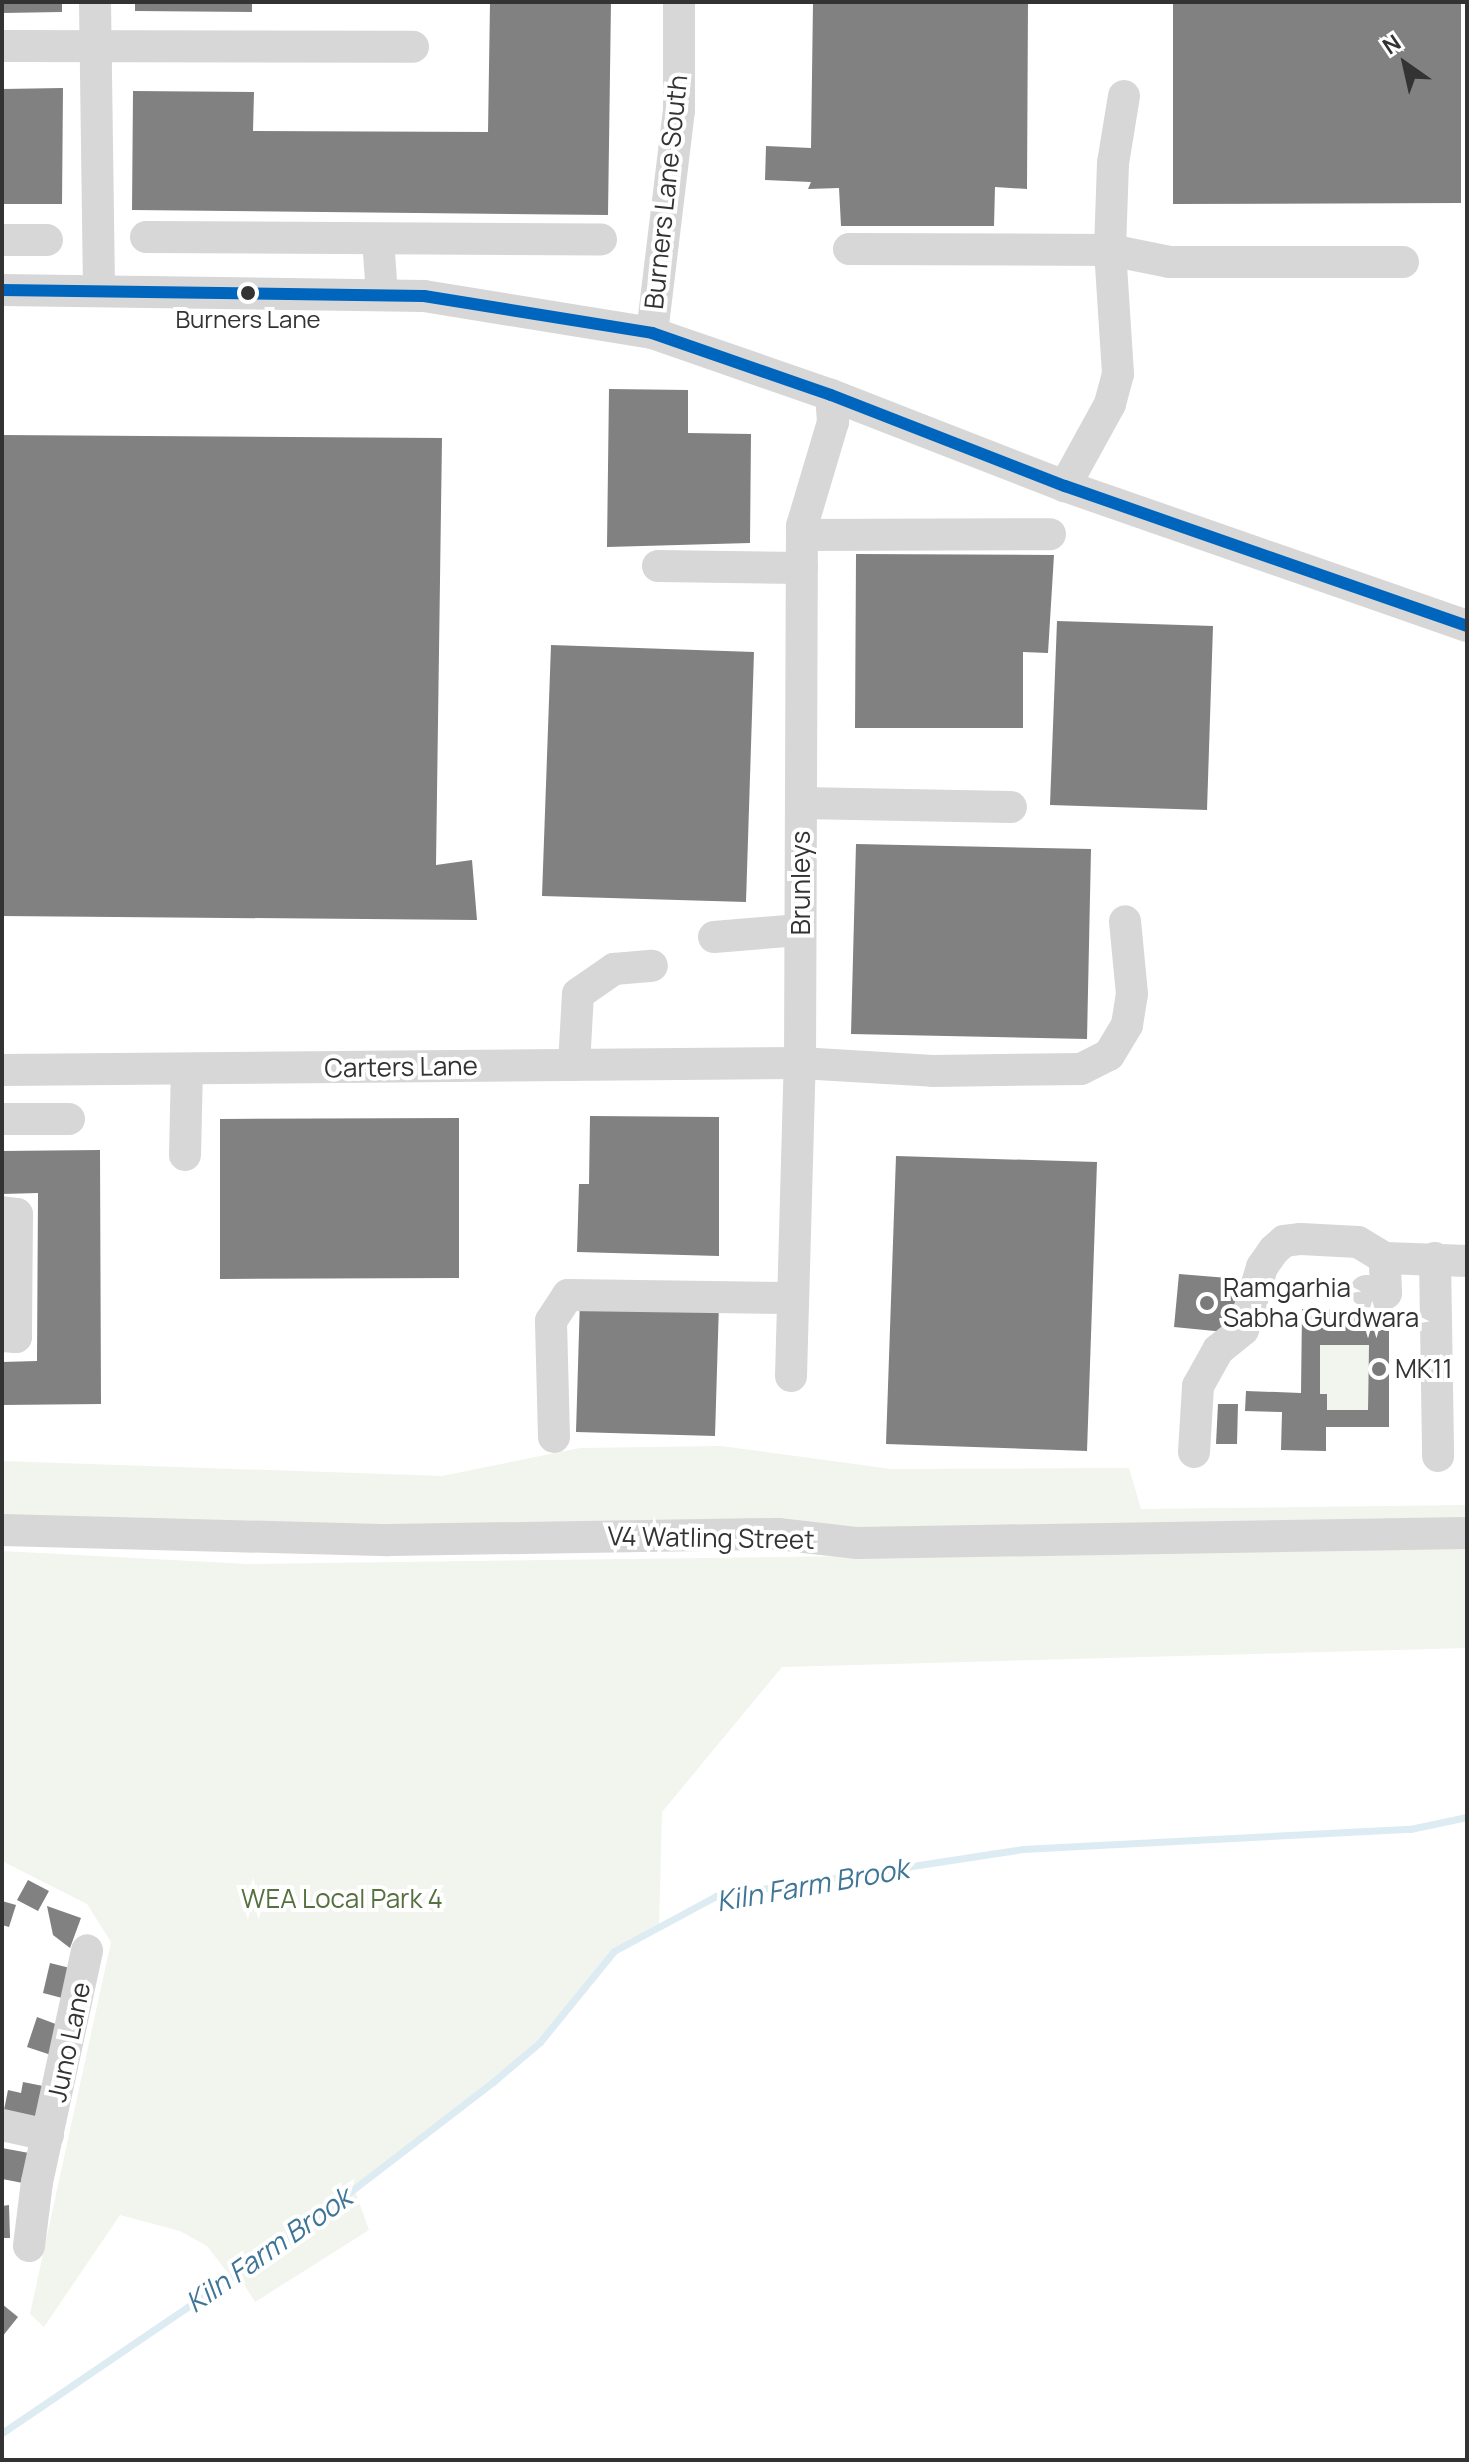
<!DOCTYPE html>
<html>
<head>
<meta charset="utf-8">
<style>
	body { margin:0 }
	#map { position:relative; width:1469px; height:2462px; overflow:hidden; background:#fff; font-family:Manrope,sans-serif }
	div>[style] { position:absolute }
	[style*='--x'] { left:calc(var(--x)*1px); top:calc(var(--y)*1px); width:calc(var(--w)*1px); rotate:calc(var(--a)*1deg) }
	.green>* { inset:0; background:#f1f5ed }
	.stream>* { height:7px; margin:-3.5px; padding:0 3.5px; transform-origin:3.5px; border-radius:3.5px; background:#ddebf3 }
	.building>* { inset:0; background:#818181 }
	.minor>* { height:32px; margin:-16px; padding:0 16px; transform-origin:16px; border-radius:16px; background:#d7d7d7 }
	.bus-1>* { height:12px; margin:-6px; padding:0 6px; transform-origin:6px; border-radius:6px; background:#0065bd }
	.dots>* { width:22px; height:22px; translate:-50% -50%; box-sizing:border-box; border:4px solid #fff; border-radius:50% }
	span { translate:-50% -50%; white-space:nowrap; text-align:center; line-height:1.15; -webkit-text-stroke:8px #fff; paint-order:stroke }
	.bus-label { font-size:24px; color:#333 }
	.street-label { font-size:26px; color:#333 }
	.poi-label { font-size:26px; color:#333 }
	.left { translate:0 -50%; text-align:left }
	.park-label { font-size:26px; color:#56703f }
	.water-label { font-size:28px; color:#3f7597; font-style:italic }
	.frame { position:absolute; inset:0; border:4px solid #333; pointer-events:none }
	.north { position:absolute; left:1365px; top:24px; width:80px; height:80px; -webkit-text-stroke:6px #fff; paint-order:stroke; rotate:326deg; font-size:22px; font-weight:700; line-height:32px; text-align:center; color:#333 }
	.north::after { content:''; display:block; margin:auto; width:28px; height:36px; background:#333; clip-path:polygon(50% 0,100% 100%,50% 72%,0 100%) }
</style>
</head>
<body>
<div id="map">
	<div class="green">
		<div style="clip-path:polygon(1320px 1345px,1369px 1345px,1368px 1410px,1327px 1410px,1327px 1394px,1320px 1394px)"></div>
		<div style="clip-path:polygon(721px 1446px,891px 1469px,1129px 1468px,1141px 1509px,1467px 1505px,1467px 1533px,2px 1530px,2px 1461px,442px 1476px,580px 1448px)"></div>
		<div style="clip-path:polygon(1467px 1548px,1467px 1648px,782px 1667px,662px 1812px,659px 1927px,614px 1951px,540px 2042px,354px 2188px,369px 2230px,255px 2302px,237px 2273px,231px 2277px,207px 2246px,180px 2231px,120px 2215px,44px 2327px,30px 2314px,111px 1942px,87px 1904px,2px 1861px,2px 1551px,247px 1564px)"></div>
	</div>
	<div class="stream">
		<div style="--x:2;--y:2433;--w:358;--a:-34.2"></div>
		<div style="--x:298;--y:2232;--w:246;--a:-37.6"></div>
		<div style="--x:493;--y:2082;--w:62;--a:-40.4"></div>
		<div style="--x:540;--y:2042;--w:117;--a:-50.9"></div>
		<div style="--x:614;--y:1951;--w:116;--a:-28.3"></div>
		<div style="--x:716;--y:1896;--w:310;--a:-8.7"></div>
		<div style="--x:1022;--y:1849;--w:389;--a:-3"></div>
		<div style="--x:1410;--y:1829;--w:58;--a:-11.9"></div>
	</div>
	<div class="building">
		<div style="clip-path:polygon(2px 2px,62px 2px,62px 12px,2px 13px)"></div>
		<div style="clip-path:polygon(135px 2px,252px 2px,252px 12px,135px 11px)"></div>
		<div style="clip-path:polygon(490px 2px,611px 2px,608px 215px,132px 210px,133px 91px,254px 92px,253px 131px,488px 132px)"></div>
		<div style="clip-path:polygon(813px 2px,1028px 2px,1027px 189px,995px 187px,994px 226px,841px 226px,839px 188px,808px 189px,811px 182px,765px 180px,766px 146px,811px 148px)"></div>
		<div style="clip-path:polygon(1173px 2px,1461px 2px,1461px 203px,1173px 204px)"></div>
		<div style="clip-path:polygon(63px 88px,62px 204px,2px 204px,2px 89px)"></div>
		<div style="clip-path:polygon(609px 389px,688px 390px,688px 433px,751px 434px,750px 543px,607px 547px)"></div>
		<div style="clip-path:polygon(2px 435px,442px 438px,436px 865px,472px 860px,477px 920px,2px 916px)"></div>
		<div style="clip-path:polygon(856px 554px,1054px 555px,1048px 653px,1023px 652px,1023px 728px,855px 728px)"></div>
		<div style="clip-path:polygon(1057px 621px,1213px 626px,1207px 810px,1050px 805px)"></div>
		<div style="clip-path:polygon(551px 645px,754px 652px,746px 902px,542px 896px)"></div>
		<div style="clip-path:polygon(856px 844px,1091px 849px,1087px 1039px,851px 1034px)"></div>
		<div style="clip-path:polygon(590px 1116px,719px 1117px,719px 1256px,577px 1252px,579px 1184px,589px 1184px)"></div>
		<div style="clip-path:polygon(459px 1118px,459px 1278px,220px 1279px,220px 1119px)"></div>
		<div style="clip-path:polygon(100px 1150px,101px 1404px,2px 1405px,2px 1362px,37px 1361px,38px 1193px,2px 1194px,2px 1151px)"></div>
		<div style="clip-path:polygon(896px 1156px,1097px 1162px,1087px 1451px,886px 1444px)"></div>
		<div style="clip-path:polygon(1179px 1274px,1240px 1279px,1235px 1333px,1174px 1327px)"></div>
		<div style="clip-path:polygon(580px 1299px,719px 1303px,715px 1436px,576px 1432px)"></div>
		<div style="clip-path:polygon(evenodd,1302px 1309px,1363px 1309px,1362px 1330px,1389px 1330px,1389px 1427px,1326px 1427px,1326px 1451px,1281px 1450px,1282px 1412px,1245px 1411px,1246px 1391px,1301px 1393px,1302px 1309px,1320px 1345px,1369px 1345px,1368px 1410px,1327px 1410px,1327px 1394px,1320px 1394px,1320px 1345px)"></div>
		<div style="clip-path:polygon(1218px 1404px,1238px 1404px,1237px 1444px,1216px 1444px)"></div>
		<div style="clip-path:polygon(28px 1880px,49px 1891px,38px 1911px,17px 1900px)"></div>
		<div style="clip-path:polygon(2px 1901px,16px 1905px,9px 1927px,2px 1925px)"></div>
		<div style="clip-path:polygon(47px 1906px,81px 1918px,70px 1948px,53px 1935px)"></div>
		<div style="clip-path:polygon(50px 1963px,74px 1969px,66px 1999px,43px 1993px)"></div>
		<div style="clip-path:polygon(37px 2017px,61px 2026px,51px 2055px,27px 2047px)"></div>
		<div style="clip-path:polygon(23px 2082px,43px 2086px,37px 2117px,4px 2110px,8px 2090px,21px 2093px)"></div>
		<div style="clip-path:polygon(2px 2148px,29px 2153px,23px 2183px,2px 2179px)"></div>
		<div style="clip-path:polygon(9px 2205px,10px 2238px,2px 2238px,2px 2206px)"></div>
		<div style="clip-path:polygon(2px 2304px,18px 2317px,2px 2337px)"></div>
	</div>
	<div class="minor">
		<div style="--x:95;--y:2;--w:287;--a:89.2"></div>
		<div style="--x:2;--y:46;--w:411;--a:0.1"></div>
		<div style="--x:1124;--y:96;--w:68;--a:99.3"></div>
		<div style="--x:1113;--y:163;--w:87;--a:92"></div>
		<div style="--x:1110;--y:250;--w:61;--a:11.3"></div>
		<div style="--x:1170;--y:262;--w:233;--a:0"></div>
		<div style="--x:146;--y:237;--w:455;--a:0.3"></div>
		<div style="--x:378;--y:239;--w:56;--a:85.9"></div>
		<div style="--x:2;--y:240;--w:45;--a:0"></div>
		<div style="--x:849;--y:249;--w:261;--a:0.2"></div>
		<div style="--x:1110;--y:250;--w:124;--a:86.3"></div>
		<div style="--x:1118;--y:374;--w:31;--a:105"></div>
		<div style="--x:1110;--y:404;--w:94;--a:118.8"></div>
		<div style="--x:2;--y:290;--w:422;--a:0.8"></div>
		<div style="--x:424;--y:296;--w:231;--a:9.2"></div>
		<div style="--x:652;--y:333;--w:189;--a:19.1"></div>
		<div style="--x:831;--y:395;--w:251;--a:21.3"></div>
		<div style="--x:1065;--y:486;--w:426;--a:19.2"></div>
		<div style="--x:652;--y:333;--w:224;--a:-83.1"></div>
		<div style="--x:679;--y:111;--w:109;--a:-90"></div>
		<div style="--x:802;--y:535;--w:248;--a:-0.2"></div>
		<div style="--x:658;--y:566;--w:144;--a:0.8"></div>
		<div style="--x:801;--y:803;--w:210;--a:1.1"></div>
		<div style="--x:714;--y:937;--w:86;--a:-4.7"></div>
		<div style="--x:574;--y:1065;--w:71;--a:-86.8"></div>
		<div style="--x:578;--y:994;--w:44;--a:-34.8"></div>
		<div style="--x:614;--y:969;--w:38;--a:-5"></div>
		<div style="--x:2;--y:1070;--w:798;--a:-0.5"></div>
		<div style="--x:800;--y:1063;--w:133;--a:3.4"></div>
		<div style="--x:933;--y:1071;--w:148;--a:-0.8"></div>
		<div style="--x:1081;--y:1069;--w:31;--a:-27"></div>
		<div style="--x:1109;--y:1055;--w:35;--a:-59"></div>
		<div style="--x:1127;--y:1025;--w:31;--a:-81"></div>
		<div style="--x:1132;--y:994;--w:73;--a:-95.5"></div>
		<div style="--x:2;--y:1119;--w:67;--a:0"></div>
		<div style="--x:185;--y:1155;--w:86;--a:-88.7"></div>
		<div style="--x:2;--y:1212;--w:15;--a:8"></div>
		<div style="--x:17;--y:1214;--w:123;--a:90.5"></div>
		<div style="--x:16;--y:1337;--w:14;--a:-176"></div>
		<div style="--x:1435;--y:1258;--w:198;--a:89.1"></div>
		<div style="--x:1366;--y:1291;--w:20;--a:6"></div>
		<div style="--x:1386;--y:1293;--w:35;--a:-92"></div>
		<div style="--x:1385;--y:1258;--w:82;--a:2.1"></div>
		<div style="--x:791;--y:1376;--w:313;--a:-88.4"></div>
		<div style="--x:800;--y:1063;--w:537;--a:-89.79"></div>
		<div style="--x:802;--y:526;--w:109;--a:-73.4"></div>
		<div style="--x:833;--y:422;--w:27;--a:-94"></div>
		<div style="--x:554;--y:1437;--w:116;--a:-91.5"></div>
		<div style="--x:551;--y:1321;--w:31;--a:-57"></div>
		<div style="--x:568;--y:1295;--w:222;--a:0.8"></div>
		<div style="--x:1194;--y:1452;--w:66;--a:-86.5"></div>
		<div style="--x:1198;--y:1386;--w:41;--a:-60.9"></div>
		<div style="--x:1218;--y:1350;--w:32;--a:-39"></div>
		<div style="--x:1243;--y:1330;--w:66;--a:-73.2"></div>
		<div style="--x:1262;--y:1267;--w:21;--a:-55"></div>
		<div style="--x:1274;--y:1250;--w:13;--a:-42"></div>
		<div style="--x:1284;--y:1241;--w:17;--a:-7"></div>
		<div style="--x:1301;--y:1239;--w:57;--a:3"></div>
		<div style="--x:1358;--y:1242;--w:31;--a:31"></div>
		<div style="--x:2;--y:1530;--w:387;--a:1.5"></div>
		<div style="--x:389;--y:1540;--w:389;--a:-0.9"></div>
		<div style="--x:778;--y:1534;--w:80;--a:6.5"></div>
		<div style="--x:857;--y:1543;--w:610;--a:-0.94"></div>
		<div style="--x:2;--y:2125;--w:47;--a:12.3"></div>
		<div style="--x:29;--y:2246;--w:64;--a:-82.9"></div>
		<div style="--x:37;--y:2182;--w:237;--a:-77.8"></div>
	</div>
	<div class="bus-1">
		<div style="--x:2;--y:290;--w:422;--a:0.8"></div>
		<div style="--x:424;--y:296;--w:231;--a:9.2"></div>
		<div style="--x:652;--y:333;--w:189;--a:19.1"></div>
		<div style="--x:831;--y:395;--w:251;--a:21.3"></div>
		<div style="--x:1065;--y:486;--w:426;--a:19.2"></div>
	</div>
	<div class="dots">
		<div style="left:248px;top:293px;background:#333"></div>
		<div style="left:1207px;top:1303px;background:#7a7a7a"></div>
		<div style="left:1379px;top:1369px;background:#7a7a7a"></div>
	</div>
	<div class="bus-label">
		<span style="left:248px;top:319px">Burners Lane</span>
	</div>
	<div class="street-label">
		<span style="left:666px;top:192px;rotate:-84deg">Burners Lane South</span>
		<span style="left:801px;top:883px;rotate:-90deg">Brunleys</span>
		<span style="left:401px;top:1067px;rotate:-1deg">Carters Lane</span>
		<span style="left:711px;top:1538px;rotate:1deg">V4 Watling Street</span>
		<span style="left:69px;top:2042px;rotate:-78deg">Juno Lane</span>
	</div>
	<div class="poi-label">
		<span class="left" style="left:1223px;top:1303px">Ramgarhia<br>Sabha Gurdwara</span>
		<span class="left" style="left:1395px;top:1369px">MK11</span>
	</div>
	<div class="park-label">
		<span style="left:342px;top:1899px">WEA Local Park 4</span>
	</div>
	<div class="water-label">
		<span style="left:812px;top:1884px;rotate:-10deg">Kiln Farm Brook</span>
		<span style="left:268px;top:2249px;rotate:-35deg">Kiln Farm Brook</span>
	</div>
	<div class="frame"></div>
	<div class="north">N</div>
</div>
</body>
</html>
